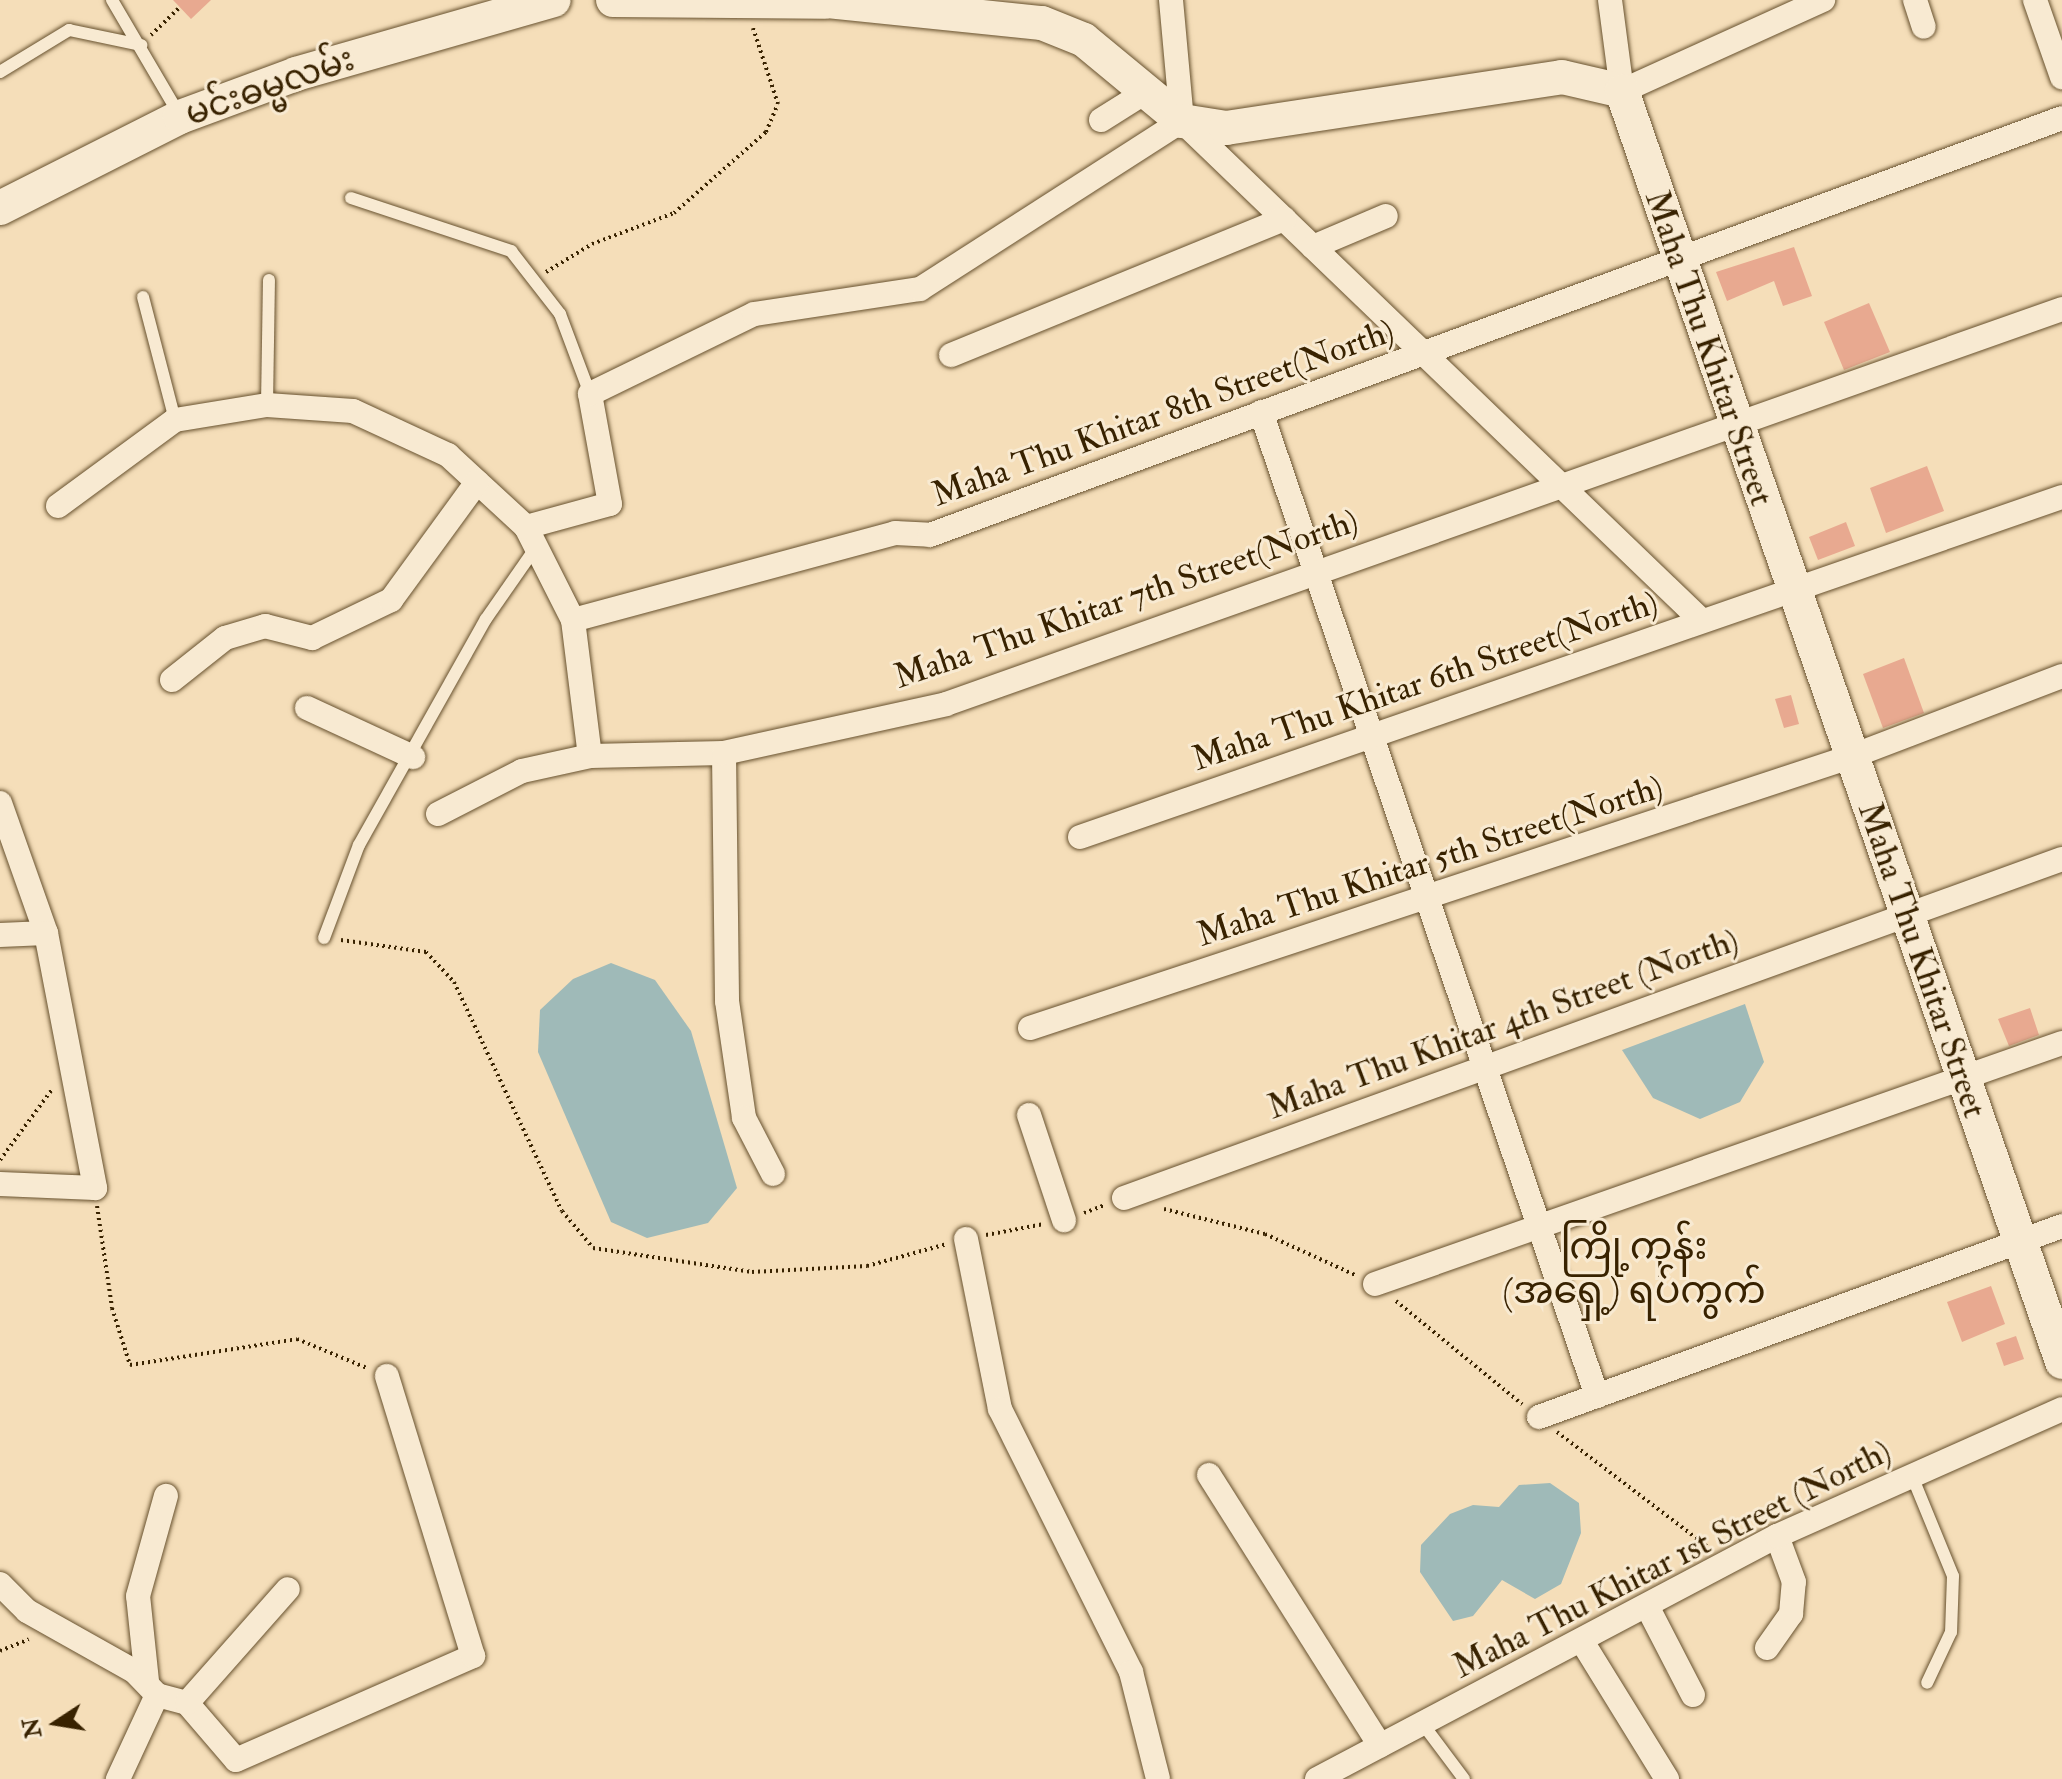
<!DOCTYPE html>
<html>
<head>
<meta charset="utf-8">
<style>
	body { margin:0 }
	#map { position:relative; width:2062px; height:1779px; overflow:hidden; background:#f5deb9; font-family:"IM FELL Double Pica","Noto Sans Myanmar",serif }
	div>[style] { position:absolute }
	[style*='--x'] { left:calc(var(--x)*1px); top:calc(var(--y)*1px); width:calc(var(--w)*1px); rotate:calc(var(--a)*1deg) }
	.water>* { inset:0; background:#9fbab8 }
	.building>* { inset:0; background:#e8a990 }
	.path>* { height:4px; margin-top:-2px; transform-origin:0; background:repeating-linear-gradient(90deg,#382200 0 2px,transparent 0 6px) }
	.roads { filter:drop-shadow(0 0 2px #67512e) drop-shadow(0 0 2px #67512e) }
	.lane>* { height:12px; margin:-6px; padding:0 6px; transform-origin:6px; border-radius:6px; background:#f8ead2 }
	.street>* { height:24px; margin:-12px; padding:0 12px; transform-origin:12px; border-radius:12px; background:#f8ead2 }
	.secondary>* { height:34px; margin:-17px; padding:0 17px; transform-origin:17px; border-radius:17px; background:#f8ead2 }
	span { translate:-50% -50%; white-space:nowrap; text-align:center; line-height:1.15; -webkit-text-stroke:6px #f8ead2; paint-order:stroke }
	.street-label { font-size:34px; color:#382200 }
	.quarter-label { font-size:38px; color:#382200 }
	.north { position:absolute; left:16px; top:1683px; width:80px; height:80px; -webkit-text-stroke:6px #f8ead2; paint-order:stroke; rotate:258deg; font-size:22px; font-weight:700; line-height:32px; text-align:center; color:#382200 }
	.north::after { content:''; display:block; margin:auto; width:28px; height:36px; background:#382200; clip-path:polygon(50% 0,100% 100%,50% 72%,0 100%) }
</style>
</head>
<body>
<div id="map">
	<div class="water">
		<div style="clip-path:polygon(611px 963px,655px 980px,691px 1031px,737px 1188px,708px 1223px,647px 1238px,611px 1222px,538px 1052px,540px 1010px,573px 979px)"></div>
		<div style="clip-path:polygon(1745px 1004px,1764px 1062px,1740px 1102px,1700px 1119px,1653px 1098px,1622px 1050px)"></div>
		<div style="clip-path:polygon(1550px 1483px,1579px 1503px,1581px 1533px,1561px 1584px,1535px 1599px,1502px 1580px,1473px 1616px,1453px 1621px,1420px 1572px,1421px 1545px,1450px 1514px,1473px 1505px,1499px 1507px,1519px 1485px)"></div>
	</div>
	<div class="building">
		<div style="clip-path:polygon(173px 0,211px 0,191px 19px)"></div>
		<div style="clip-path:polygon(1794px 247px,1812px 296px,1783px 306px,1774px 281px,1727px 301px,1716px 272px)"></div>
		<div style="clip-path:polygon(1869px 303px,1890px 352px,1844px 370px,1824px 322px)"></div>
		<div style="clip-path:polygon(1927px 466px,1944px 511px,1886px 533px,1870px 488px)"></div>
		<div style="clip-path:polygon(1846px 522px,1855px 546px,1818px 560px,1809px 537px)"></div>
		<div style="clip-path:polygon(1904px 658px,1924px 713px,1883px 728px,1863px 674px)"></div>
		<div style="clip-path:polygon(1791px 695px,1799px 724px,1784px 728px,1775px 699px)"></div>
		<div style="clip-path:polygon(2030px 1008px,2039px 1035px,2009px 1046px,1998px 1019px)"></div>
		<div style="clip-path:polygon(1991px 1286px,2005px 1324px,1962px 1342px,1947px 1302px)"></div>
		<div style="clip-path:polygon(2016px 1336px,2024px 1359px,2004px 1366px,1996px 1343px)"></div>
	</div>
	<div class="path">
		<div style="--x:151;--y:35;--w:40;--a:-44"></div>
		<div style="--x:546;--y:272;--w:54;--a:-31.3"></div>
		<div style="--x:592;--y:244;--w:88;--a:-20.7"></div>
		<div style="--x:674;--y:213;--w:123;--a:-41.4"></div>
		<div style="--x:766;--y:132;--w:30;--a:-67"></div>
		<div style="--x:778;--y:104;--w:80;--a:-108.2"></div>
		<div style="--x:341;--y:940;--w:86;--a:8"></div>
		<div style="--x:426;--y:952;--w:41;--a:47"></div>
		<div style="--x:454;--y:982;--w:253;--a:64.8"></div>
		<div style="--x:562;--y:1211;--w:48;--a:50"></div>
		<div style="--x:593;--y:1248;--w:161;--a:8.6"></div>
		<div style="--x:752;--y:1272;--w:115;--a:-3"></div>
		<div style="--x:867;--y:1266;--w:83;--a:-15.4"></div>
		<div style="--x:0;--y:1160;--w:89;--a:-53.6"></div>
		<div style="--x:97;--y:1206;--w:103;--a:81.6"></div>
		<div style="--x:112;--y:1308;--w:60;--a:72.5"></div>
		<div style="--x:130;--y:1365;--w:169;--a:-8.8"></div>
		<div style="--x:297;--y:1339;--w:76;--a:22.5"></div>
		<div style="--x:1164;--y:1209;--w:104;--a:13.9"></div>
		<div style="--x:1265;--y:1234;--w:99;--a:24.5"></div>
		<div style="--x:1084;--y:1213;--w:22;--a:-21"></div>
		<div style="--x:986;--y:1235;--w:59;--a:-10.7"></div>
		<div style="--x:1396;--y:1301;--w:163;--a:39.3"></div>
		<div style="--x:1557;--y:1432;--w:191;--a:37.3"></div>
		<div style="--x:0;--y:1651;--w:31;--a:-22"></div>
	</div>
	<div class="roads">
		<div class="lane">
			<div style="--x:112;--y:0;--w:132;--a:59.6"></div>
			<div style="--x:0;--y:72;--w:81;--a:-31.3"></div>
			<div style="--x:69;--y:30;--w:74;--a:11.8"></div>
			<div style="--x:351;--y:198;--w:169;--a:18.3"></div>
			<div style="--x:511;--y:251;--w:80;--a:52.1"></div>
			<div style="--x:560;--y:314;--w:85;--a:69.4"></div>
			<div style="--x:143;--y:297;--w:127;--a:75.4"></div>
			<div style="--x:267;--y:405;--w:125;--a:-89.1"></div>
			<div style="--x:324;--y:938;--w:99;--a:-69.4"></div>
			<div style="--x:359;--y:845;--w:259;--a:-60.7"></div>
			<div style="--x:486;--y:619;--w:88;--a:-55.2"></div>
			<div style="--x:1912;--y:1476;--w:108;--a:67.7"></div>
			<div style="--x:1953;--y:1576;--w:56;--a:92"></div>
			<div style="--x:1951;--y:1632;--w:56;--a:115.2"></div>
			<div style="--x:1422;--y:1723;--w:70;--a:53.1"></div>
		</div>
		<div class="street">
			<div style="--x:1171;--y:0;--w:121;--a:84.8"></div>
			<div style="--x:1610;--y:0;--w:92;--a:82.5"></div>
			<div style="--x:1622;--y:91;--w:221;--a:-24.4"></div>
			<div style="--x:1915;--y:0;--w:28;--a:72"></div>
			<div style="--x:2035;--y:0;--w:82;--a:70.7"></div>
			<div style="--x:1101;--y:120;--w:51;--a:-32.1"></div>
			<div style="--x:1182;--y:121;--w:721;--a:43.88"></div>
			<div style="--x:1313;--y:247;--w:79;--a:-23"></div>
			<div style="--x:951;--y:355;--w:360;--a:-22.2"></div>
			<div style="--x:1261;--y:412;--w:1040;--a:71.15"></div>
			<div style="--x:58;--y:506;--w:145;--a:-36.3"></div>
			<div style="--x:175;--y:420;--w:93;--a:-9.3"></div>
			<div style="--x:267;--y:405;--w:86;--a:4"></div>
			<div style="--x:353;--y:411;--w:105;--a:24.9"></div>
			<div style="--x:448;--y:455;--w:106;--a:42.7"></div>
			<div style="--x:526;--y:527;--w:104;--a:63.2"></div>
			<div style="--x:573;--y:620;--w:137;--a:82.9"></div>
			<div style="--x:526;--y:527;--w:87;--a:-15.3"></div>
			<div style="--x:610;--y:504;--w:112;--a:-100.3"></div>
			<div style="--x:590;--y:394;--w:182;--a:-26"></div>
			<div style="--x:754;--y:314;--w:168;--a:-8.6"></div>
			<div style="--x:920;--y:289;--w:311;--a:-32.7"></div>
			<div style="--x:573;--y:620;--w:334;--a:-15.1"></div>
			<div style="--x:895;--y:533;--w:35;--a:3"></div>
			<div style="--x:930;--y:535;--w:1206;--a:-20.22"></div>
			<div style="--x:172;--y:680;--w:68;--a:-38.4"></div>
			<div style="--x:225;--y:638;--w:42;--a:-16.7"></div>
			<div style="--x:265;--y:626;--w:49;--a:14.3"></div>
			<div style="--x:312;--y:638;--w:88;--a:-25.7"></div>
			<div style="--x:391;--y:600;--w:146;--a:-53.9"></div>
			<div style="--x:307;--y:708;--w:117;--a:24.8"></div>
			<div style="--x:724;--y:753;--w:248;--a:89.3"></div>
			<div style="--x:727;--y:1001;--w:118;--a:81.7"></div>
			<div style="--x:744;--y:1118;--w:63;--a:62.6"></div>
			<div style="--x:0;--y:803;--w:138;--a:70.5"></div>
			<div style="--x:46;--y:933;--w:260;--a:79.1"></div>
			<div style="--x:95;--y:1188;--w:95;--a:-177.6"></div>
			<div style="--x:438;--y:814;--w:94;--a:-27.1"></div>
			<div style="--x:522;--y:771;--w:70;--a:-12.4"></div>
			<div style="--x:590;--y:756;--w:134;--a:-1.3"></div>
			<div style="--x:724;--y:753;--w:227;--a:-12.4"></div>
			<div style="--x:946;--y:704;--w:1184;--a:-19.49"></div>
			<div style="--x:1080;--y:837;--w:1039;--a:-19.1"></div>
			<div style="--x:0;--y:935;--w:46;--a:-2.5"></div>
			<div style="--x:1030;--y:1028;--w:864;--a:-18.29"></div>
			<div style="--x:1850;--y:757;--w:227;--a:-20.9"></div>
			<div style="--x:1029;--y:1115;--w:111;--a:71.6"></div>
			<div style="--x:1124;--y:1198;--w:997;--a:-19.87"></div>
			<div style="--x:966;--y:1239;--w:173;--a:78.7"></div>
			<div style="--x:1000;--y:1409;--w:294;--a:63.5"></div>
			<div style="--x:1131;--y:1672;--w:110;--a:75.8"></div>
			<div style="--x:1375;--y:1284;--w:728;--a:-19.33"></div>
			<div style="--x:1539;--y:1417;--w:557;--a:-20.06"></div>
			<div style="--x:1209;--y:1475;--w:320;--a:57.7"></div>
			<div style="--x:0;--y:1584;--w:38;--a:45"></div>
			<div style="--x:27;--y:1611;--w:123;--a:29.3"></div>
			<div style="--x:134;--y:1671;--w:33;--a:46"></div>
			<div style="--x:157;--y:1695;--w:93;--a:114.9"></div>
			<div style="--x:1648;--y:1608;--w:98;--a:62.7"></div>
			<div style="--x:1583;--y:1643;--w:160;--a:58.3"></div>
			<div style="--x:1767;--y:1648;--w:42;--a:-54.8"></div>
			<div style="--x:1791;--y:1614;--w:32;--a:-85"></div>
			<div style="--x:1794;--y:1582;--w:49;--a:-110.3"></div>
			<div style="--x:147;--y:1681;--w:85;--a:-96"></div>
			<div style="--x:138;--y:1596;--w:104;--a:-74.4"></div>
			<div style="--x:157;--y:1695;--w:31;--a:15"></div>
			<div style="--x:187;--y:1703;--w:75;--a:49.3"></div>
			<div style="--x:236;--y:1760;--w:259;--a:-23.7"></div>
			<div style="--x:473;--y:1656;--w:293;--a:-107.1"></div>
			<div style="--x:187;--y:1703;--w:152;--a:-48.5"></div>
			<div style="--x:1317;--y:1779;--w:520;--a:-27.85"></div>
			<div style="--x:1777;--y:1536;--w:312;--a:-24"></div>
		</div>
		<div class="secondary">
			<div style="--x:613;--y:0;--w:212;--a:0.5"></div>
			<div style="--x:818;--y:0;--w:225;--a:5.9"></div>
			<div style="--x:1042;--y:23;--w:45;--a:22"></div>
			<div style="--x:1084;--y:40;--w:127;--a:39.6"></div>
			<div style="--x:1182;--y:121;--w:45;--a:9"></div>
			<div style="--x:1226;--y:128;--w:340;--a:-8.6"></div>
			<div style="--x:1562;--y:77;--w:62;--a:13.1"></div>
			<div style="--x:1622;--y:91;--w:1345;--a:70.9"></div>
			<div style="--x:0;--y:208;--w:202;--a:-26.8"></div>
			<div style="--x:180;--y:117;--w:124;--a:-20.3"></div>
			<div style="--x:296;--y:74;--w:268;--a:-16"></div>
		</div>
	</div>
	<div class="street-label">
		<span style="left:270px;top:87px;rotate:-19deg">မင်းဓမ္မလမ်း</span>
		<span style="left:1709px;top:348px;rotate:71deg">Maha Thu Khitar Street</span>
		<span style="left:1163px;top:413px;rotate:-20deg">Maha Thu Khitar 8th Street(North)</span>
		<span style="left:1126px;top:599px;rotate:-19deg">Maha Thu Khitar 7th Street(North)</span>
		<span style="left:1425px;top:681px;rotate:-19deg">Maha Thu Khitar 6th Street(North)</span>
		<span style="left:1430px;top:861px;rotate:-18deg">Maha Thu Khitar 5th Street(North)</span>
		<span style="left:1922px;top:960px;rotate:71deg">Maha Thu Khitar Street</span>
		<span style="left:1503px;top:1024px;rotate:-20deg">Maha Thu Khitar 4th Street (North)</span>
		<span style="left:1672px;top:1559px;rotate:-27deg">Maha Thu Khitar 1st Street (North)</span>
	</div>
	<div class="quarter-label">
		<span style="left:1634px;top:1270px">ကြို့ကုန်း<br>(အရှေ့) ရပ်ကွက်</span>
	</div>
	<div class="north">N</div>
</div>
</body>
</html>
